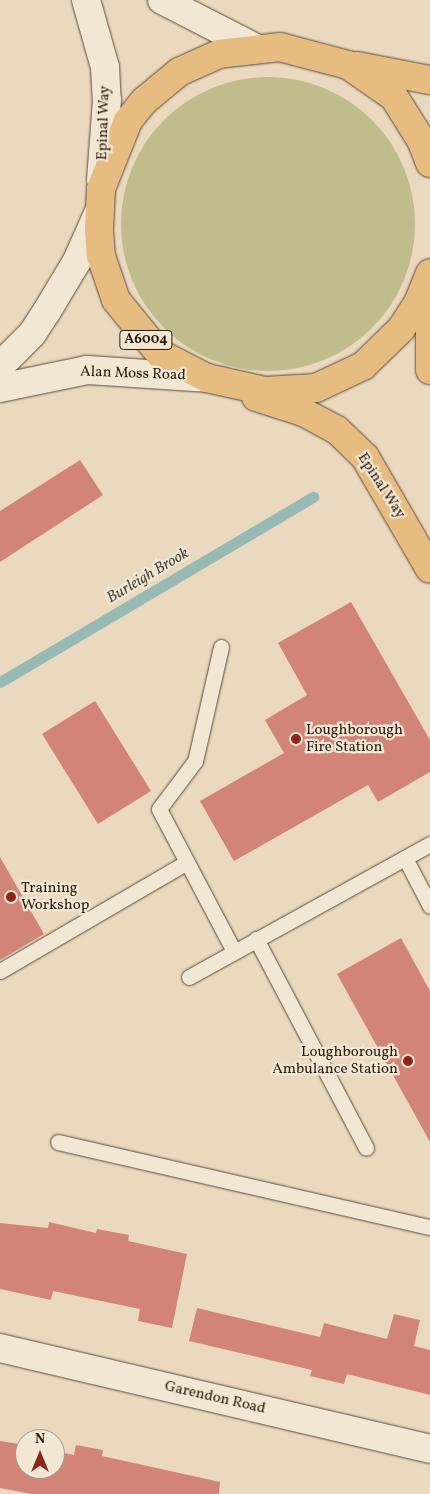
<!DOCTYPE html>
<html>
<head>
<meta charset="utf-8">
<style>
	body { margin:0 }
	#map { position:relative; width:430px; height:1494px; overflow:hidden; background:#ebd9bf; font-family:Vollkorn,serif }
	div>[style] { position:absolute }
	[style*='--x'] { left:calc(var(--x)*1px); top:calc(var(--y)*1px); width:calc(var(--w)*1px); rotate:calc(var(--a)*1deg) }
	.green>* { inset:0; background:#c0bc8c }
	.round { border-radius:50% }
	.stream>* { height:11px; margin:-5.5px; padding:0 5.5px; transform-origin:5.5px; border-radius:5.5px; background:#98bab4 }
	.building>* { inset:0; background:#d38479 }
	.roads { filter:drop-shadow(0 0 1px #5b4c3a) drop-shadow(0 0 1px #5b4c3a) }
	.service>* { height:15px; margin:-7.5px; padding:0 7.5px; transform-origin:7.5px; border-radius:7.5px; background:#f2e6d5 }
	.minor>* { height:28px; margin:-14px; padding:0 14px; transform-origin:14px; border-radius:14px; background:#f2e6d5 }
	.tertiary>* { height:28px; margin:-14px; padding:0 14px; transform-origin:14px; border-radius:14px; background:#f2e6d5 }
	.primary>* { height:28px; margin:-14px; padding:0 14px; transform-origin:14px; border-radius:14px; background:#e6bc80 }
	.dots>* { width:14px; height:14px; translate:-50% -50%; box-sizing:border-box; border:2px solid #f2e6d5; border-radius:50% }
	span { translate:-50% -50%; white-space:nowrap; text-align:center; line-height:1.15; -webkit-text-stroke:4.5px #f2e6d5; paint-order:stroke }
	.shield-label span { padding:1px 4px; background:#f2e6d5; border:1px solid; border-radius:4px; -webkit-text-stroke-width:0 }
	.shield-label { font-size:14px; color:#2b1d0d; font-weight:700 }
	.street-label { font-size:15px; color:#2b1d0d }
	.poi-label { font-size:15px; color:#2b1d0d }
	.left { translate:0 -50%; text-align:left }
	.right { translate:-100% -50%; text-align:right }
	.water-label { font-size:16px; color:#4c4c3f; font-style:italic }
	.north { position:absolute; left:15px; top:1429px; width:50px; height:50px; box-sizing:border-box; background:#f2e6d5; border:1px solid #a29685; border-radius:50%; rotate:0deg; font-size:14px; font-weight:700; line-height:20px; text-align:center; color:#2b1d0d }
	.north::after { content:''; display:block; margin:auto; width:18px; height:22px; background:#8f2418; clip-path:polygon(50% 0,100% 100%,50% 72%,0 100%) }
</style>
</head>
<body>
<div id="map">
	<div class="green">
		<div class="round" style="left:121px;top:77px;width:294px;height:294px"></div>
	</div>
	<div class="stream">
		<div style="--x:0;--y:682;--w:364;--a:-30.6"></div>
	</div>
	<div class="building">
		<div style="clip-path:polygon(80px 460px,103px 495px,0 562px,0 511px)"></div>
		<div style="clip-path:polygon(351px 602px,430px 740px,430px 772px,378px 802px,368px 785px,234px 861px,200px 801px,284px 753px,265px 720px,307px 695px,278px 643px)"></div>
		<div style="clip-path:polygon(95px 701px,151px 791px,98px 824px,42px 734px)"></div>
		<div style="clip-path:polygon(0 857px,44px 934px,0 960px)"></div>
		<div style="clip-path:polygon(401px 938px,430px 991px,430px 1142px,337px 974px)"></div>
		<div style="clip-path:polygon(49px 1222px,96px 1233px,97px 1229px,129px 1235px,128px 1241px,187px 1254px,172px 1328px,138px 1321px,140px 1309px,53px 1291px,51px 1300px,0 1289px,0 1223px,48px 1228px)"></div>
		<div style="clip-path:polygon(197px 1308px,320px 1337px,324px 1323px,387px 1339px,394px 1314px,420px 1320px,414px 1346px,430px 1350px,430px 1395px,347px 1374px,344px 1384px,310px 1376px,312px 1370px,189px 1341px)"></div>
		<div style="clip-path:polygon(0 1441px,25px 1445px,25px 1469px,55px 1469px,55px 1451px,74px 1455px,76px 1445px,103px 1450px,102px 1456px,220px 1482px,219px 1494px,31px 1494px,0 1488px)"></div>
	</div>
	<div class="roads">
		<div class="service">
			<div style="--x:221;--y:647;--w:117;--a:102.8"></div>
			<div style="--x:195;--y:761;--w:60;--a:126.9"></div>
			<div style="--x:159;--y:809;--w:161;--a:62.2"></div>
			<div style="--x:405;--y:858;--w:54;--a:62.5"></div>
			<div style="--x:256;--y:939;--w:236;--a:62.2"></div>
			<div style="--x:0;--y:971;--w:216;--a:-30.2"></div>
			<div style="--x:189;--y:977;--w:275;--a:-28.9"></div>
			<div style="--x:58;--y:1142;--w:382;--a:12.9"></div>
		</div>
		<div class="minor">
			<div style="--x:0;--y:1348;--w:442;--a:13.2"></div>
		</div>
		<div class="tertiary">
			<div style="--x:86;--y:0;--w:70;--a:74.2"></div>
			<div style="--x:105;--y:67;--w:33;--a:87"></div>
			<div style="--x:107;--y:100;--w:80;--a:94.3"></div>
			<div style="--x:162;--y:0;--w:106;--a:27.1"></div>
			<div style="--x:0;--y:366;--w:45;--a:-45"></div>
			<div style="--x:32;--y:334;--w:27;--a:-57"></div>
			<div style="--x:47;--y:311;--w:58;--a:-59"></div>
			<div style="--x:77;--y:261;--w:57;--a:-66.1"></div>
			<div style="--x:0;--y:388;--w:89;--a:-11.7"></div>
			<div style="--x:87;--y:370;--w:120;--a:3.8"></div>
		</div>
		<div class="primary">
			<div style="--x:357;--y:66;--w:74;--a:10.9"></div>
			<div style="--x:430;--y:163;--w:25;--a:-111"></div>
			<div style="--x:421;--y:140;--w:51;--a:-122.1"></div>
			<div style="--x:394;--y:97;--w:56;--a:-145.2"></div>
			<div style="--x:348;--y:65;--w:70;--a:-165.2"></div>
			<div style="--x:280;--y:47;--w:61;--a:173.5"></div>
			<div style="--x:219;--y:54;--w:44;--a:155.8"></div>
			<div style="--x:179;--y:72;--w:45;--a:140.4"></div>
			<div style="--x:144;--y:101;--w:26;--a:129"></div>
			<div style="--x:128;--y:121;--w:73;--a:111.7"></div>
			<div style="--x:101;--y:189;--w:41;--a:92.8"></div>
			<div style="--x:99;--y:230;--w:26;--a:86"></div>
			<div style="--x:101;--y:256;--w:46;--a:71.2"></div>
			<div style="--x:116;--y:300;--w:70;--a:50.8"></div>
			<div style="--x:160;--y:354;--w:53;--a:27.1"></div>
			<div style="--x:207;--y:378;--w:59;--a:12.6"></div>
			<div style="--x:265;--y:391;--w:51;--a:-3.4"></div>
			<div style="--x:316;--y:388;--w:52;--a:-25.1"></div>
			<div style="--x:363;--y:366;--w:53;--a:-44.2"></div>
			<div style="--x:401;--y:329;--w:31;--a:-57"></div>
			<div style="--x:418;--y:303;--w:32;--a:-68"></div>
			<div style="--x:430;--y:302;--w:68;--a:90"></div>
			<div style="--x:256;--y:397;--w:49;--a:17.7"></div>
			<div style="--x:303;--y:412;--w:38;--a:28"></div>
			<div style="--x:337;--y:430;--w:39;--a:44"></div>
			<div style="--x:365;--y:457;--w:129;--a:59.9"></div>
		</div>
	</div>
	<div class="dots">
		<div style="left:296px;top:739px;background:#8f2418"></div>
		<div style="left:11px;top:897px;background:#8f2418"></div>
		<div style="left:408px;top:1061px;background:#8f2418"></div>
	</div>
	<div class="shield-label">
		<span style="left:146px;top:340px">A6004</span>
	</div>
	<div class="street-label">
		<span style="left:104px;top:123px;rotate:-88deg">Epinal Way</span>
		<span style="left:133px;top:374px;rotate:2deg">Alan Moss Road</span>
		<span style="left:381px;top:486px;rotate:57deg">Epinal Way</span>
		<span style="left:215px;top:1398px;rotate:13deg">Garendon Road</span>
	</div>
	<div class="poi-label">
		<span class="left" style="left:306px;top:739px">Loughborough<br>Fire Station</span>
		<span class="left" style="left:21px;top:897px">Training<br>Workshop</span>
		<span class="right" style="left:398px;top:1061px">Loughborough<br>Ambulance Station</span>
	</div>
	<div class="water-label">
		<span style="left:148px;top:576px;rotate:-31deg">Burleigh Brook</span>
	</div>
	<div class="north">N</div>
</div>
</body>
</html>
